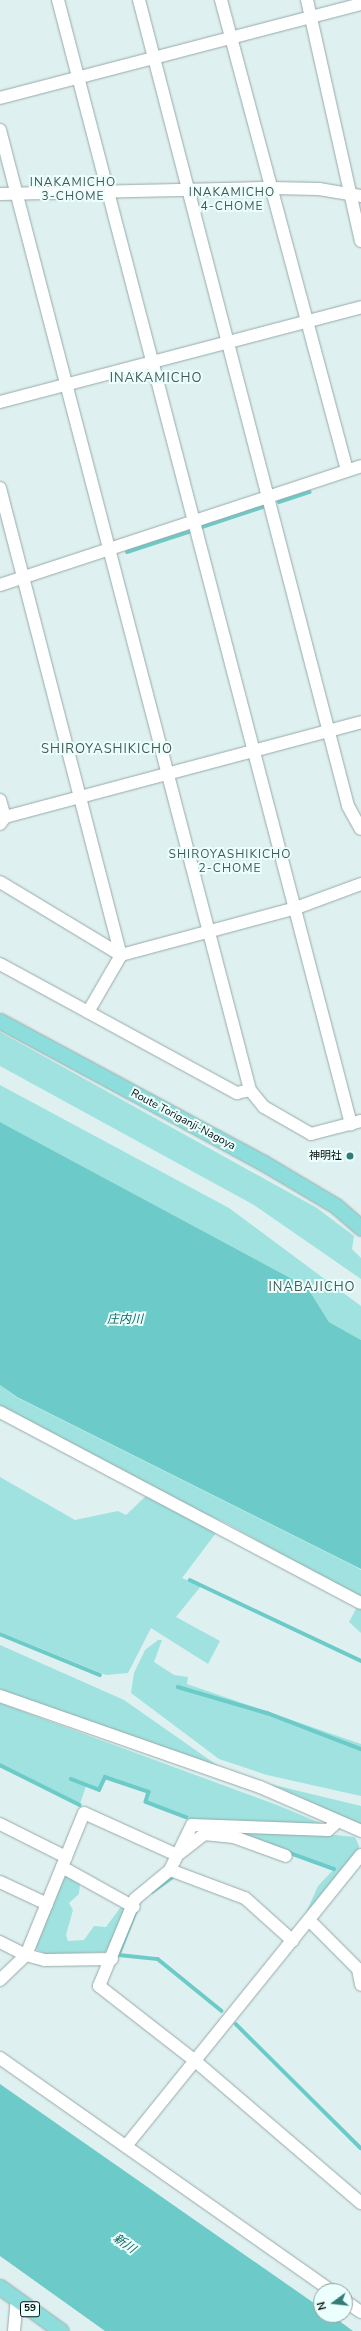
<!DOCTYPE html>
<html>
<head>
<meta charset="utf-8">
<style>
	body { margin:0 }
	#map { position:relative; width:361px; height:2331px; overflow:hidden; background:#def1f0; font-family:"Nunito Sans","Noto Sans JP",sans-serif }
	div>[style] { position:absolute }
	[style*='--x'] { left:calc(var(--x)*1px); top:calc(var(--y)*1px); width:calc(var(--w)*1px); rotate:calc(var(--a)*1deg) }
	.green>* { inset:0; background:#9fe2df }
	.water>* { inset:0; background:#6ccbc8 }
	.stream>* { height:3.5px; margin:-1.75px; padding:0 1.75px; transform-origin:1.75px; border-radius:1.75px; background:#6ccbc8 }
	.roads { filter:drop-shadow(0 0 1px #97a9a8) drop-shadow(0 0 1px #97a9a8) }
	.minor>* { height:12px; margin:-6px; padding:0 6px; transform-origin:6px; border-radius:6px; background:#fff }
	.major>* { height:15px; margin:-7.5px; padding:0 7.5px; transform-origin:7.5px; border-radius:7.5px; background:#8cdddb }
	.dots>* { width:11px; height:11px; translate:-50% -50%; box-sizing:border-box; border:2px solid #ebfffd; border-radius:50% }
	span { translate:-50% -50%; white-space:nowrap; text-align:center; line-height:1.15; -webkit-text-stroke:4px #ebfffd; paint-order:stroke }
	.shield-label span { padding:1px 3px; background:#ebfffd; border:1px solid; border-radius:3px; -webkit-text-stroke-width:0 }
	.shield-label { font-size:10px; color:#0a1110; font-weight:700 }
	.street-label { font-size:11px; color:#0a1110 }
	.poi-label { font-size:11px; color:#0a1110 }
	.right { translate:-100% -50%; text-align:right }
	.neighbourhood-label { font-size:12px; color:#485857; letter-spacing:1px }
	.water-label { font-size:12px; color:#126361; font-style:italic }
	.quarter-label { font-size:13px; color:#485857; letter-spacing:1px }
	.north { position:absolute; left:313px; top:2283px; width:40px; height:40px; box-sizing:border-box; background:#ebfffd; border:1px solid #91a09e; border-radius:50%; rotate:255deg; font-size:11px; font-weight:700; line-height:16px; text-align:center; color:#0a1110 }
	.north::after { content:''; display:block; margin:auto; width:14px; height:18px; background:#327b79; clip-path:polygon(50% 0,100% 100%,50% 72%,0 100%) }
</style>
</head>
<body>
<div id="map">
	<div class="green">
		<div style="clip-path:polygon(0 1032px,317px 1208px,354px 1236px,352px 1249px,361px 1258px,361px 1279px,254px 1205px,0 1066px)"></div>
		<div style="clip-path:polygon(0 1085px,229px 1208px,361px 1306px,361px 1340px,329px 1322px,307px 1287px,0 1122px)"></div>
		<div style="clip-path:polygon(0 1385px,16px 1397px,356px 1567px,361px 1570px,361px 1599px,228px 1524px,172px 1499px,0 1408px)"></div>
		<div style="clip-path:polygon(0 1477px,75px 1520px,118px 1511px,126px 1515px,147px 1495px,216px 1533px,182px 1578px,201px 1586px,176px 1617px,220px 1641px,208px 1664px,151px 1628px,128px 1673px,106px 1675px,0 1632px)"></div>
		<div style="clip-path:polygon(358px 1605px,361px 1607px,361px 1633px,349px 1622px)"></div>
		<div style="clip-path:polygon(158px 1640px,162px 1640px,154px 1662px,174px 1675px,188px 1677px,187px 1684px,361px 1744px,361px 1796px,267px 1775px,219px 1759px,131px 1693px,134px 1673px,145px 1650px)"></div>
		<div style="clip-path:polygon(0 1645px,124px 1700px,224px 1770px,0 1690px)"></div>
		<div style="clip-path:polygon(0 1703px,277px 1805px,325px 1825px,197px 1822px,146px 1802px,149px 1792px,105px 1777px,99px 1790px,86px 1786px,80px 1804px,0 1764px)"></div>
		<div style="clip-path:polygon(270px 1784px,361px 1806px,361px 1825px)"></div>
		<div style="clip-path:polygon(199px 1831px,326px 1834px,355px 1837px,359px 1846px,358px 1853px,299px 1928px,318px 1886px,334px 1869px,236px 1835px)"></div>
		<div style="clip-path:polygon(67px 1876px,80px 1884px,79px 1894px,69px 1903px,73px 1910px,66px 1935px,68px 1941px,84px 1940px,94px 1926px,106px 1927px,120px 1908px,129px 1908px,109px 1952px,47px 1954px,37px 1950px,35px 1944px,63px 1878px)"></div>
	</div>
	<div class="water">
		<div style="clip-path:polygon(0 1122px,307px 1287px,329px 1322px,361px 1340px,361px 1569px,17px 1397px,0 1385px)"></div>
		<div style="clip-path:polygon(0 2084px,321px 2308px,321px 2315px,331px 2315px,353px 2331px,105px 2331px,0 2256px)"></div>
	</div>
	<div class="stream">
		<div style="--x:279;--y:502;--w:32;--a:-18"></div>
		<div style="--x:202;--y:527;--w:64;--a:-18.2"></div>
		<div style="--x:127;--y:552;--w:68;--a:-17.9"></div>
		<div style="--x:190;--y:1580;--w:189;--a:25.3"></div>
		<div style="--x:0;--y:1634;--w:108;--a:22.3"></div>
		<div style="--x:178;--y:1687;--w:93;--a:16.3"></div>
		<div style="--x:267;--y:1713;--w:101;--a:21"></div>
		<div style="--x:0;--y:1765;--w:89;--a:26.6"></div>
		<div style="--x:71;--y:1779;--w:30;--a:21"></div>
		<div style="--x:99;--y:1790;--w:14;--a:-65"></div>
		<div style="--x:105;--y:1777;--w:46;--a:18.8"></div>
		<div style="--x:149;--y:1792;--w:10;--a:107"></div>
		<div style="--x:146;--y:1802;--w:43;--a:20.6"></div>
		<div style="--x:287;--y:1852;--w:50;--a:19.9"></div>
		<div style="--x:152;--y:1892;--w:27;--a:-36"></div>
		<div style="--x:137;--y:1909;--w:49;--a:111.4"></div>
		<div style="--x:119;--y:1955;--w:39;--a:6"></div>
		<div style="--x:158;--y:1959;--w:82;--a:39.1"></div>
		<div style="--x:236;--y:2024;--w:176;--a:44.8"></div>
	</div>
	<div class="roads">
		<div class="minor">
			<div style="--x:58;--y:0;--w:1162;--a:75.39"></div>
			<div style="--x:139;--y:0;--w:833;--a:75.46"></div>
			<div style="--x:348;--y:806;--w:26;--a:61"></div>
			<div style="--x:221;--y:0;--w:487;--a:75"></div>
			<div style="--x:307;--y:0;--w:247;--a:77.4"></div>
			<div style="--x:0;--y:98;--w:373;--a:-14.6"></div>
			<div style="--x:0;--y:130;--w:992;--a:75.4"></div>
			<div style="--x:250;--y:1090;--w:22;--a:51"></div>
			<div style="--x:264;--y:1107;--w:54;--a:29.9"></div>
			<div style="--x:311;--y:1134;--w:52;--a:-14.6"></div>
			<div style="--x:0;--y:194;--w:271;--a:-1.3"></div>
			<div style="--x:271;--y:188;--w:48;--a:1.2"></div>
			<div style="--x:319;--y:189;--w:43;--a:9.5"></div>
			<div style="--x:0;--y:402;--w:373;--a:-14.7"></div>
			<div style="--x:0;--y:488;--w:482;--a:75.5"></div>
			<div style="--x:121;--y:955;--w:141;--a:-148.9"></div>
			<div style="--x:0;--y:585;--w:380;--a:-18.2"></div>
			<div style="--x:0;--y:800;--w:18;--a:74"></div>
			<div style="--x:0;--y:824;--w:9;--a:-54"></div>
			<div style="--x:5;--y:817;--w:368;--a:-14.9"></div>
			<div style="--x:0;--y:964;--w:270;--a:28.6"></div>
			<div style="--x:237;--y:1093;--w:13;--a:-13"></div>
			<div style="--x:88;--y:1012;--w:66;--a:-59.9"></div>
			<div style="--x:121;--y:955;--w:181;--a:-15"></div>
			<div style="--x:296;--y:908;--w:69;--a:-20.3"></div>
			<div style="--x:0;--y:1412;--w:408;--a:27.9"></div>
			<div style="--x:0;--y:1696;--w:275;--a:19.3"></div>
			<div style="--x:260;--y:1787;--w:110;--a:23.5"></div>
			<div style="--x:337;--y:1822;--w:12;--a:138"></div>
			<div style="--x:328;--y:1830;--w:136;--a:-177.9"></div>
			<div style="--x:192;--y:1825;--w:50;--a:116.1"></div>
			<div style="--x:170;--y:1870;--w:45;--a:140.4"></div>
			<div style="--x:135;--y:1899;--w:94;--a:112.5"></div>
			<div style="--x:99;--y:1986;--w:120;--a:37.9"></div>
			<div style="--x:194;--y:2060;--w:220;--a:40.6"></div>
			<div style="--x:0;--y:1824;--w:74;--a:26.6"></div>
			<div style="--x:180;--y:1853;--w:31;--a:-38"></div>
			<div style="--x:204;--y:1834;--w:30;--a:6"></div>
			<div style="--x:234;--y:1837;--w:55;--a:20.1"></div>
			<div style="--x:62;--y:1867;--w:82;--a:29.1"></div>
			<div style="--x:170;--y:1870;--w:80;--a:20.5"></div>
			<div style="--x:245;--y:1898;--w:64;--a:41.9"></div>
			<div style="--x:0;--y:1882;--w:52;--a:25.1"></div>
			<div style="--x:311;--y:1922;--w:66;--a:45"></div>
			<div style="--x:358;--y:1969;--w:16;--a:79"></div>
			<div style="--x:0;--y:1942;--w:29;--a:27"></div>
			<div style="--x:26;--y:1955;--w:20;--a:15"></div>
			<div style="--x:45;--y:1960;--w:67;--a:-0.9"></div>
			<div style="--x:0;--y:1980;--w:36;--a:-44"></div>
			<div style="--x:26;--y:1955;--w:153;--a:-67.8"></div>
			<div style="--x:84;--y:1813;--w:102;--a:24.3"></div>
			<div style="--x:0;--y:2058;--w:405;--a:35.1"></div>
			<div style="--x:126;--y:2146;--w:374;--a:-51.1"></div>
			<div style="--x:345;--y:2301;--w:19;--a:35"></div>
			<div style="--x:14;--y:2331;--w:32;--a:-85"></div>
		</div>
		<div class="major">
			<div style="--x:0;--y:1021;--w:298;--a:28.3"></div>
			<div style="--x:262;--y:1162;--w:86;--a:30.7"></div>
			<div style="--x:336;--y:1206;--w:33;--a:41"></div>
			<div style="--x:0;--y:2287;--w:75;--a:35.8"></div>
		</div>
	</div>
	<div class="dots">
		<div style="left:350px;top:1156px;background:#327b79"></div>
	</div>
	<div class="shield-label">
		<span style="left:30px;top:2309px">59</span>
	</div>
	<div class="street-label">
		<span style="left:183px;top:1120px;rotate:28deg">Route Toriganji-Nagoya</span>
	</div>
	<div class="poi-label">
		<span class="right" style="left:342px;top:1156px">神明社</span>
	</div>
	<div class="neighbourhood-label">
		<span style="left:73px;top:190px">INAKAMICHO<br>3-CHOME</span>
		<span style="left:232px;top:200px">INAKAMICHO<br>4-CHOME</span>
		<span style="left:230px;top:862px">SHIROYASHIKICHO<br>2-CHOME</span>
	</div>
	<div class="water-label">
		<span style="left:125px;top:1320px">庄内川</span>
		<span style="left:124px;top:2244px;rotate:35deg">新川</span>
	</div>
	<div class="quarter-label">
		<span style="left:156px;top:378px">INAKAMICHO</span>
		<span style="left:107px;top:749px">SHIROYASHIKICHO</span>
		<span style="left:312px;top:1287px">INABAJICHO</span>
	</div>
	<div class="north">N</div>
</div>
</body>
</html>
